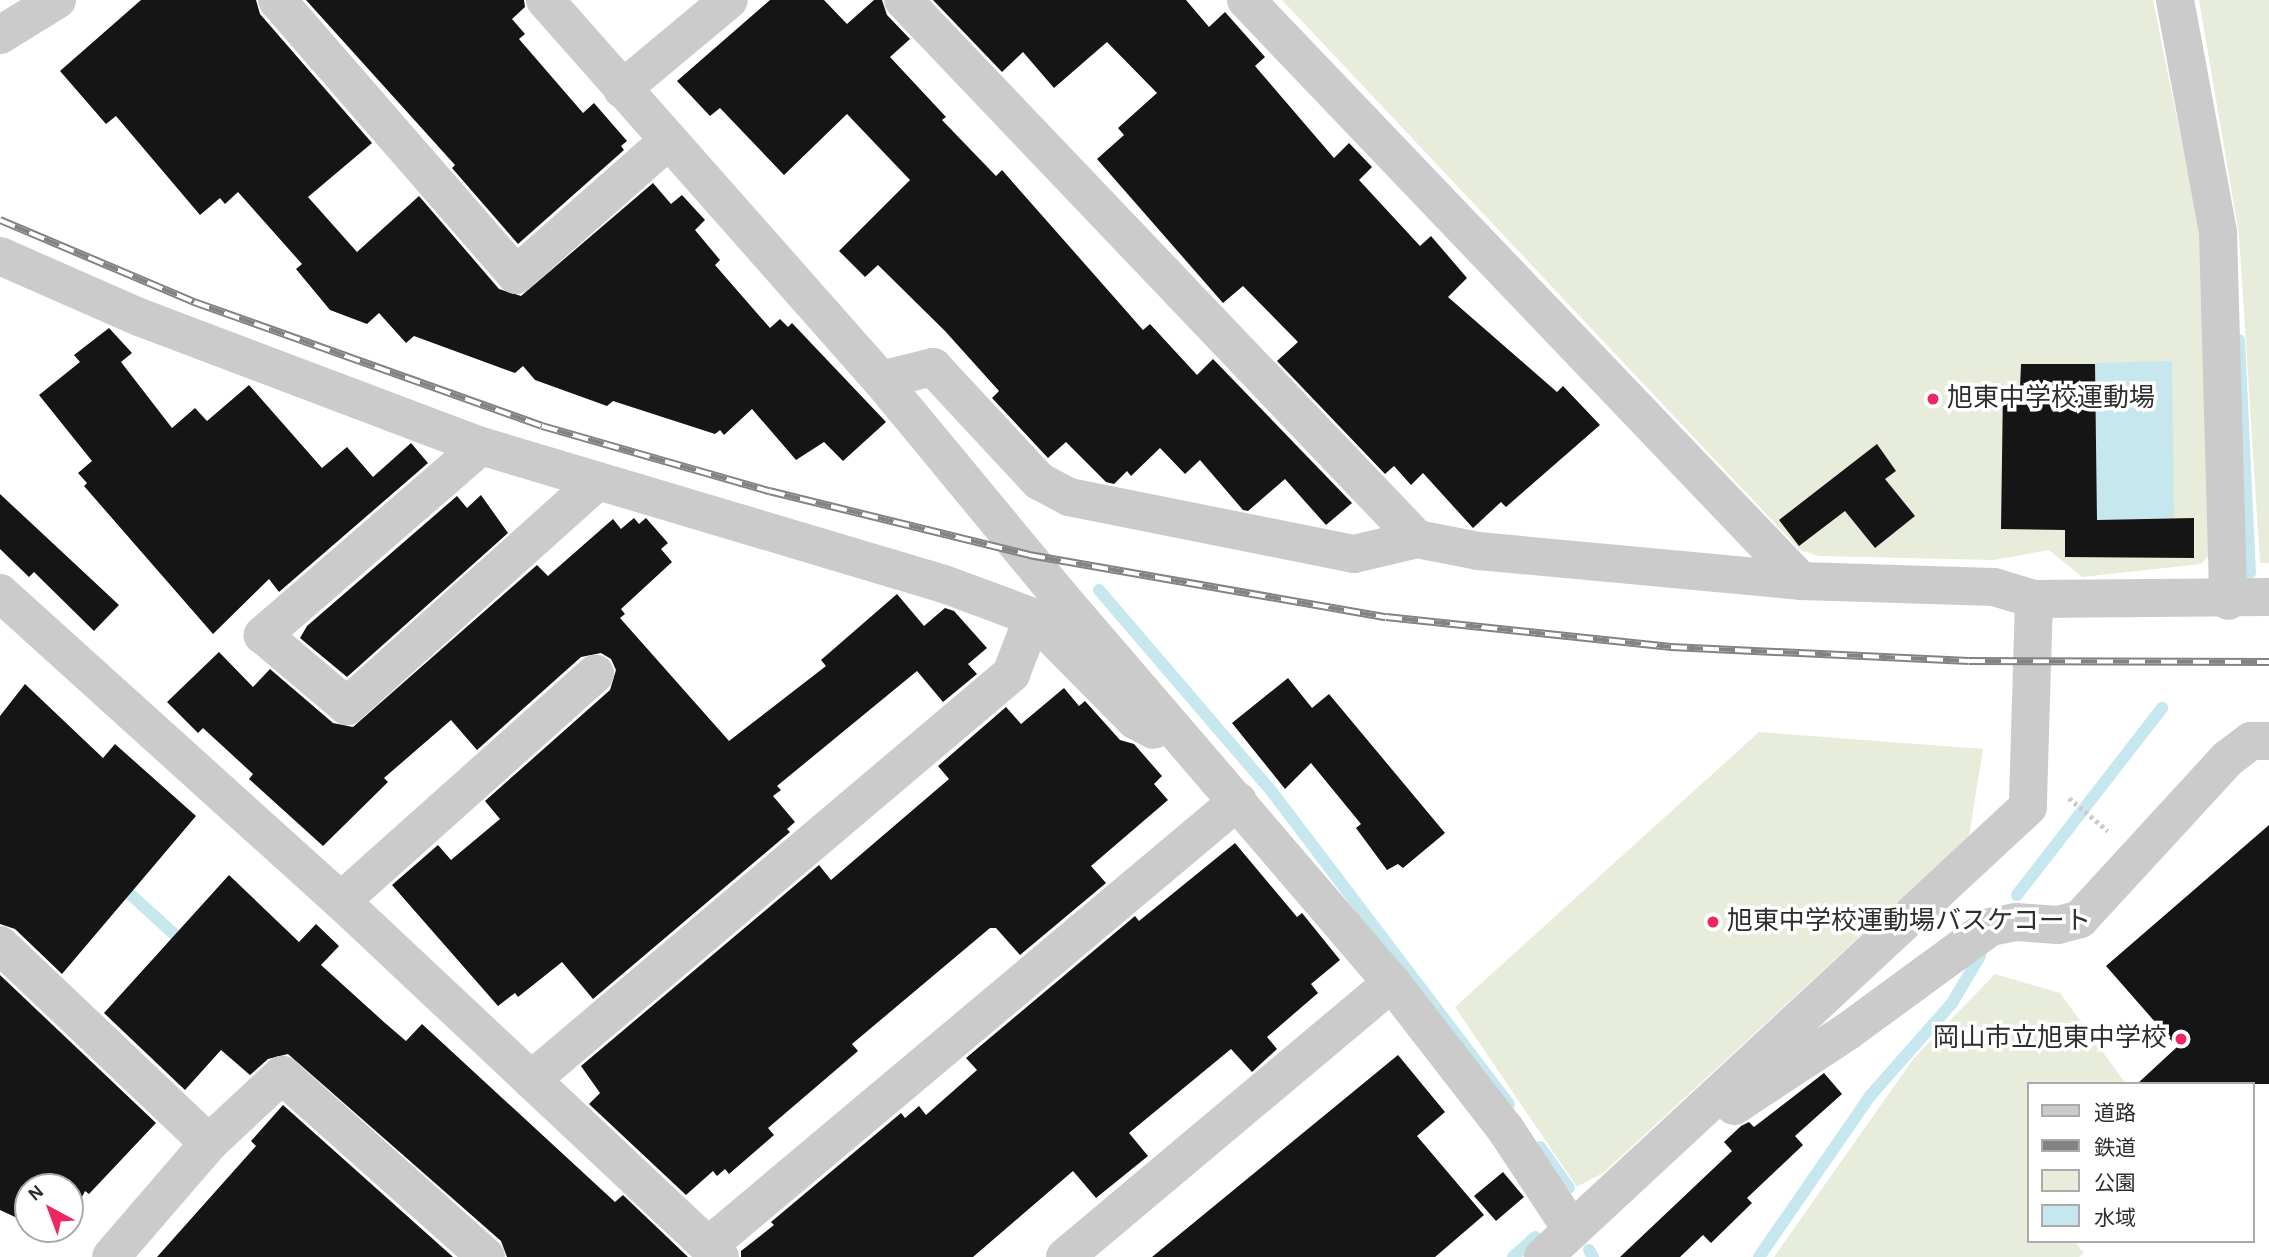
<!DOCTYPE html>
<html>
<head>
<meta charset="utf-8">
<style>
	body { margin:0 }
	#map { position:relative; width:2269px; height:1257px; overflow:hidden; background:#fff; font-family:"Alegreya Sans","Noto Sans JP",sans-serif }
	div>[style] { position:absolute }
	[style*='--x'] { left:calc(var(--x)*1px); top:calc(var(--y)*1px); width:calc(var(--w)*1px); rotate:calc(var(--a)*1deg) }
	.green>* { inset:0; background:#e8ecda }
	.water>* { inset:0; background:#c5e7ed }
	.stream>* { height:12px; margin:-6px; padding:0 6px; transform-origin:6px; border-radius:6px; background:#c5e7ed }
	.building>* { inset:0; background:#151515 }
	.path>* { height:4.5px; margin-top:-2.25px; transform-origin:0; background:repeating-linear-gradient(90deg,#cbcbcb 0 3.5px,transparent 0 7px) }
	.minor>* { height:38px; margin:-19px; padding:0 19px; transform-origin:19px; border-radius:19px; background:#cbcbcb }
	.rail>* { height:8px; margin-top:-4px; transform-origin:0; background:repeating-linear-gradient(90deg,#fff 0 16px,#838383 0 32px); box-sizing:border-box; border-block:2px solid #838383 }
	.dots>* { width:19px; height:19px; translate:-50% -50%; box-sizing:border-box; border:4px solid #fff; border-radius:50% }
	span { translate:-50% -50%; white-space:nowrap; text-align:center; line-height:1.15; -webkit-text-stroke:7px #fff; paint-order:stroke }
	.poi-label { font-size:26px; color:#2e2e2e }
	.left { translate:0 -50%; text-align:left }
	.right { translate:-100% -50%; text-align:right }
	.legend { position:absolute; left:2027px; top:1082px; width:228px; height:161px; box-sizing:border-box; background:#fff; border:2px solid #ababab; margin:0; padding:9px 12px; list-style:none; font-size:21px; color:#2e2e2e }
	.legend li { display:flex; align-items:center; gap:14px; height:35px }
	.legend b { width:35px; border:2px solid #ababab }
	.north { position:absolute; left:14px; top:1173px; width:70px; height:70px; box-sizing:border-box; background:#fff; border:2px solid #ababab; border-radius:50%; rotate:319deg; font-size:19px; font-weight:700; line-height:28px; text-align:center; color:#2e2e2e }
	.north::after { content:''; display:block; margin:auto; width:24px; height:32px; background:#ee2762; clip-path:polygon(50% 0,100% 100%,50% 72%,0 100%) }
</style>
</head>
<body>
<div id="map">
	<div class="green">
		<div style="clip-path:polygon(1282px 0,2153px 0,2203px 248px,2212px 552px,2201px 564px,2082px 577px,2049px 550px,1994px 560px,1819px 556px,1800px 550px)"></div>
		<div style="clip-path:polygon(2199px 0,2269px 0,2269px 563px,2260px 563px,2239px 235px)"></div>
		<div style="clip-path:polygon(1759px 732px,1983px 749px,1969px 836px,1603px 1173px,1577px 1187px,1455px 1007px)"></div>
		<div style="clip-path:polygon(1995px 974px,2060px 993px,2126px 1084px,2029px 1084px,2029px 1241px,2074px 1241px,2084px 1253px,2079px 1257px,1774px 1257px,1914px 1058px)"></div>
	</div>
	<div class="water">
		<div style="clip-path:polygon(2172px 361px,2174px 518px,2097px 520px,2095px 363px)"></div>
	</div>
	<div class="stream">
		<div style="--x:2239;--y:340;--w:233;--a:87.3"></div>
		<div style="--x:1099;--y:590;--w:266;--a:49.4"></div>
		<div style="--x:1272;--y:792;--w:392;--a:52.8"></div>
		<div style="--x:119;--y:884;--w:91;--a:42.3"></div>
		<div style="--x:2017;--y:895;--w:237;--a:-52.2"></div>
		<div style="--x:1540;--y:1147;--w:50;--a:54.7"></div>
		<div style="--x:1589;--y:1250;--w:8;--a:60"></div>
		<div style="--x:1513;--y:1257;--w:30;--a:-42"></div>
		<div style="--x:1759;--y:1257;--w:196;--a:-55.4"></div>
		<div style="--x:1870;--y:1096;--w:124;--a:-48.6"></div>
		<div style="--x:1952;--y:1003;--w:55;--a:-59.2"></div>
	</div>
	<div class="building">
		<div style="clip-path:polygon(141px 0,256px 0,260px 14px,372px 143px,308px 197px,357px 252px,419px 196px,499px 289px,521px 296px,653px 183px,671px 204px,682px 195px,705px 220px,695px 230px,720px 260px,715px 265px,770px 328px,780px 319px,788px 327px,792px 323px,886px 422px,843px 461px,824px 442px,796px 460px,752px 409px,724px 435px,720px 430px,715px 434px,613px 401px,607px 406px,535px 380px,523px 366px,515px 373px,414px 336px,406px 343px,379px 313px,367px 324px,330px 310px,296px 269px,302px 264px,238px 192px,225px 204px,220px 198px,200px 215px,116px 116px,106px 124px,60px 71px)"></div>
		<div style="clip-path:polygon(306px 0,524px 0,525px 7px,512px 19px,525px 34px,519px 39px,583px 113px,594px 103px,627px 141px,621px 146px,624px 150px,518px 244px,452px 168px,455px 165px)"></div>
		<div style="clip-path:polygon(770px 0,824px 0,847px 24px,874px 0,882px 0,887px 15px,910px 39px,890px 57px,946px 117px,942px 120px,996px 176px,1002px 170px,1143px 330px,1150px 324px,1197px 375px,1213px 359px,1352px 503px,1326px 525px,1285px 479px,1248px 511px,1243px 510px,1200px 460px,1185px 474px,1160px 448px,1131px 476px,1127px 471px,1114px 484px,1106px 482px,1066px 442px,1048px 458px,992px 398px,999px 391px,945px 331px,878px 265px,865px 277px,839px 251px,910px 180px,847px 114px,784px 175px,720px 108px,710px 116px,677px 81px)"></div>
		<div style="clip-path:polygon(933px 0,1186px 0,1209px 27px,1225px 12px,1265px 57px,1255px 66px,1334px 158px,1349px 143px,1372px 167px,1359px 180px,1420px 246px,1431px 236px,1467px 278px,1448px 297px,1557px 392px,1563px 386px,1600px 425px,1506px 507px,1501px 502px,1473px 528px,1423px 473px,1411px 485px,1394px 466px,1385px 474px,1277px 361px,1298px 342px,1243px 286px,1223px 303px,1097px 159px,1124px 135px,1118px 128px,1157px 93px,1107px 42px,1054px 88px,1023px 52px,1002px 72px)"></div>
		<div style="clip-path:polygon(109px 328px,132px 353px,121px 362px,172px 428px,195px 408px,207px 421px,249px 385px,322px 468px,347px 447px,373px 477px,411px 443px,428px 463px,279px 592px,269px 579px,213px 634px,84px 486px,87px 483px,78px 473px,92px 461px,39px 395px,80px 362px,74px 355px)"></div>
		<div style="clip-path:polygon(2021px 364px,2095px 364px,2097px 520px,2194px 518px,2194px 558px,2065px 557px,2065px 530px,2001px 529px,2003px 388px,2020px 388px)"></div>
		<div style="clip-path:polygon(1877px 444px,1896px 471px,1885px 479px,1915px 516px,1875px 548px,1845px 511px,1799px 546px,1779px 520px)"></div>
		<div style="clip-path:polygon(0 494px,119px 605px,94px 631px,34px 572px,29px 577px,0 549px)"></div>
		<div style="clip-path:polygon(481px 495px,508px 533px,347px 677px,300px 638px,307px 626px,457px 496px,467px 508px)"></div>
		<div style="clip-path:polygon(634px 518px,639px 524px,646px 518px,668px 543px,661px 549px,672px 562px,621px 609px,625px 614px,620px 618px,729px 741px,826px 666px,821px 660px,897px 594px,924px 626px,945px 608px,954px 611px,987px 648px,968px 664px,977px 674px,943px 702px,917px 671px,777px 786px,781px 790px,773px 796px,795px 822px,787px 829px,790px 832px,593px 999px,562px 962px,518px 997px,515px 993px,498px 1006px,392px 885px,438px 845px,451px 860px,500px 819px,485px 801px,610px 690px,616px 670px,611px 659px,601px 653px,581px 657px,477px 750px,451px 720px,384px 778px,388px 782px,323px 846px,249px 779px,253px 774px,203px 728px,198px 733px,167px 702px,219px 652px,253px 687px,270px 669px,333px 723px,353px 727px,537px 565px,548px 576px,613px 519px,621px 529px)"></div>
		<div style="clip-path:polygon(1288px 678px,1312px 708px,1329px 694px,1445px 833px,1403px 868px,1398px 864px,1387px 870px,1356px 828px,1361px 824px,1311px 763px,1285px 789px,1232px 723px)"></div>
		<div style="clip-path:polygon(25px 684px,103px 758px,115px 744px,196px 816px,62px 974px,15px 929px,0 924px,0 716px)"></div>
		<div style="clip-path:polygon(1064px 688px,1079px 706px,1085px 701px,1120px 740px,1134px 744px,1162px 776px,1154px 784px,1168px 800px,1091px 866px,1106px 883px,1020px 955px,996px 928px,990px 928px,852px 1044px,858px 1051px,768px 1128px,774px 1135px,729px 1174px,725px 1169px,717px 1176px,713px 1171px,686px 1195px,589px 1104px,600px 1093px,581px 1066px,819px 865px,831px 880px,949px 779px,938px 766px,1006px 707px,1021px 724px)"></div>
		<div style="clip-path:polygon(2269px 825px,2269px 1084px,2137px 1084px,2177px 1047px,2106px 966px)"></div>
		<div style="clip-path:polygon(1235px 843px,1297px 917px,1302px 913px,1340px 960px,1311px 984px,1318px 993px,1267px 1037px,1277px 1049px,1252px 1072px,1231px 1049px,1129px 1133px,1148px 1156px,1096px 1198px,1073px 1171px,973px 1257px,741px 1257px,741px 1251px,774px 1225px,771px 1222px,901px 1113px,905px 1118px,919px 1106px,926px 1115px,977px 1070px,966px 1058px,1135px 916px,1139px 921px)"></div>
		<div style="clip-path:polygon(229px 875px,299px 942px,316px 924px,339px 946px,321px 965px,385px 1023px,406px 1041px,422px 1024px,615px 1202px,623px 1195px,688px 1257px,507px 1257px,501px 1241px,288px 1054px,268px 1059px,250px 1075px,221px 1050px,185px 1090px,104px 1013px)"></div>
		<div style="clip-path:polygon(0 975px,156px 1123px,89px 1194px,85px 1191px,70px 1221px,70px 1187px,28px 1187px,28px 1223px,0 1210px)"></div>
		<div style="clip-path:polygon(1398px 1055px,1445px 1112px,1417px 1136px,1484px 1215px,1435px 1257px,1152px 1257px)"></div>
		<div style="clip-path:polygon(1824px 1073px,1842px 1094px,1795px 1136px,1803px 1145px,1747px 1198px,1752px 1203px,1711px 1243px,1703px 1235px,1680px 1257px,1620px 1257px,1732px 1151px,1724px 1142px,1741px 1126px,1749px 1122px,1754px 1127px)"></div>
		<div style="clip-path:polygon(283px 1105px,453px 1257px,157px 1257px,256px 1146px,251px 1141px)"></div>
		<div style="clip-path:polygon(1503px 1172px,1524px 1197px,1496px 1221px,1474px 1196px)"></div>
	</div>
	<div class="path">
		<div style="--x:2069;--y:798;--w:51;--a:40.2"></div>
	</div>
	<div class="minor">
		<div style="--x:277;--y:0;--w:364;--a:49"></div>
		<div style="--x:516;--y:275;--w:203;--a:-41.4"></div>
		<div style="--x:545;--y:0;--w:507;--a:48.52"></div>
		<div style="--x:881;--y:380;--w:279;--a:50.4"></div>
		<div style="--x:1059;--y:595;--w:511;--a:49.36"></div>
		<div style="--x:1392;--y:983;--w:186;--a:52.2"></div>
		<div style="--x:1506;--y:1130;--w:120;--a:56.6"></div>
		<div style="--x:903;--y:0;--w:745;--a:46.36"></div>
		<div style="--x:1246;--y:0;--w:803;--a:46.31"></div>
		<div style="--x:2175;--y:0;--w:237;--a:79.5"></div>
		<div style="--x:2218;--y:233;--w:368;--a:88.4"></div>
		<div style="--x:0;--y:35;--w:67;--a:-31.6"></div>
		<div style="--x:622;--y:89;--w:139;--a:-39.8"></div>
		<div style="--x:0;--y:256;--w:152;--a:23.7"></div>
		<div style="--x:139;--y:317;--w:366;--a:20.7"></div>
		<div style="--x:481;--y:446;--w:483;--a:16.6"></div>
		<div style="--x:944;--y:584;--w:95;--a:20.3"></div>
		<div style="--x:1033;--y:617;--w:145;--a:45.3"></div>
		<div style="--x:1135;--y:720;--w:21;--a:28"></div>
		<div style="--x:881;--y:380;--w:54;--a:-14"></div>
		<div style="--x:933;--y:367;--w:156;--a:47.1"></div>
		<div style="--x:1039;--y:481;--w:34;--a:28"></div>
		<div style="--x:1069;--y:497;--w:291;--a:11.3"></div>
		<div style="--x:1354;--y:554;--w:65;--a:-13.4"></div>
		<div style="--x:1417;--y:539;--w:62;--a:11.1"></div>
		<div style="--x:1478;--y:551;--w:324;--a:5.3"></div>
		<div style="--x:1801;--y:581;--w:193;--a:1.8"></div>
		<div style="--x:1994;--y:587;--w:42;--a:16.7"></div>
		<div style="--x:2034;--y:599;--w:208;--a:91.7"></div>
		<div style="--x:2028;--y:807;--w:662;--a:137.14"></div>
		<div style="--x:481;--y:446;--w:289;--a:139.1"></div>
		<div style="--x:263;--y:635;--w:110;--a:40.2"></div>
		<div style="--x:347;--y:706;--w:336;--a:-41.9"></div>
		<div style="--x:0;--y:593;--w:460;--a:42.1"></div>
		<div style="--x:341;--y:901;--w:520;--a:43.21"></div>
		<div style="--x:2034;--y:599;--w:235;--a:-0.5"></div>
		<div style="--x:341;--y:901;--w:341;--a:-41.8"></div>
		<div style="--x:0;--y:945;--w:288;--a:43.5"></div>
		<div style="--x:209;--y:1143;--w:150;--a:130.7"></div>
		<div style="--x:531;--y:1080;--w:629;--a:-40.23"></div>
		<div style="--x:1011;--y:674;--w:61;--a:-68.9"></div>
		<div style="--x:1734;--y:1106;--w:136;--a:-33.3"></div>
		<div style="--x:1848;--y:1031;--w:176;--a:-36.2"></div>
		<div style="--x:1990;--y:927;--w:26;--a:-11"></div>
		<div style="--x:2016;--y:922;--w:42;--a:4.1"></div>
		<div style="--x:2058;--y:925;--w:23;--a:-15"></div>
		<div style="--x:2080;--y:919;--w:217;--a:-47.4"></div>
		<div style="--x:2227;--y:759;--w:30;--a:-37"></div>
		<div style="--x:2251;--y:741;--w:18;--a:0"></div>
		<div style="--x:209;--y:1143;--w:100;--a:-43"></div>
		<div style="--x:282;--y:1075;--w:273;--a:41.7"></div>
		<div style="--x:708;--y:1246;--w:692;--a:-40.02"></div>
		<div style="--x:1065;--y:1257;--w:427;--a:-40"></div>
	</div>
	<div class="rail">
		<div style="--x:0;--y:220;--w:211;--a:22.9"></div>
		<div style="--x:194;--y:302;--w:369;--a:19.6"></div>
		<div style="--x:542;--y:426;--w:236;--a:16"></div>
		<div style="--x:769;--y:491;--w:268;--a:13.8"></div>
		<div style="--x:1029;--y:555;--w:362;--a:9.9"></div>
		<div style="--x:1386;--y:617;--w:287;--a:6"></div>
		<div style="--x:1671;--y:647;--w:298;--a:2.7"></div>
		<div style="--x:1969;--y:661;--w:300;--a:0.2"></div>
	</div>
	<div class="dots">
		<div style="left:1933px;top:399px;background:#ee2762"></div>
		<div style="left:1713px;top:922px;background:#ee2762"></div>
		<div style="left:2181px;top:1039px;background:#ee2762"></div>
	</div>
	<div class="poi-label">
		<span class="left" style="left:1947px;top:399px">旭東中学校運動場</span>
		<span class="left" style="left:1727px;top:922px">旭東中学校運動場バスケコート</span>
		<span class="right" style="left:2167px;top:1039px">岡山市立旭東中学校</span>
	</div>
	<ul class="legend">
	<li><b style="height:9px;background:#cbcbcb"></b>道路</li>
	<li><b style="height:9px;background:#838383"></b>鉄道</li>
	<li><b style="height:19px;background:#e8ecda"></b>公園</li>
	<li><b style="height:19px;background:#c5e7ed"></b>水域</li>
	</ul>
	<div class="north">N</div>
</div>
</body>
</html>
